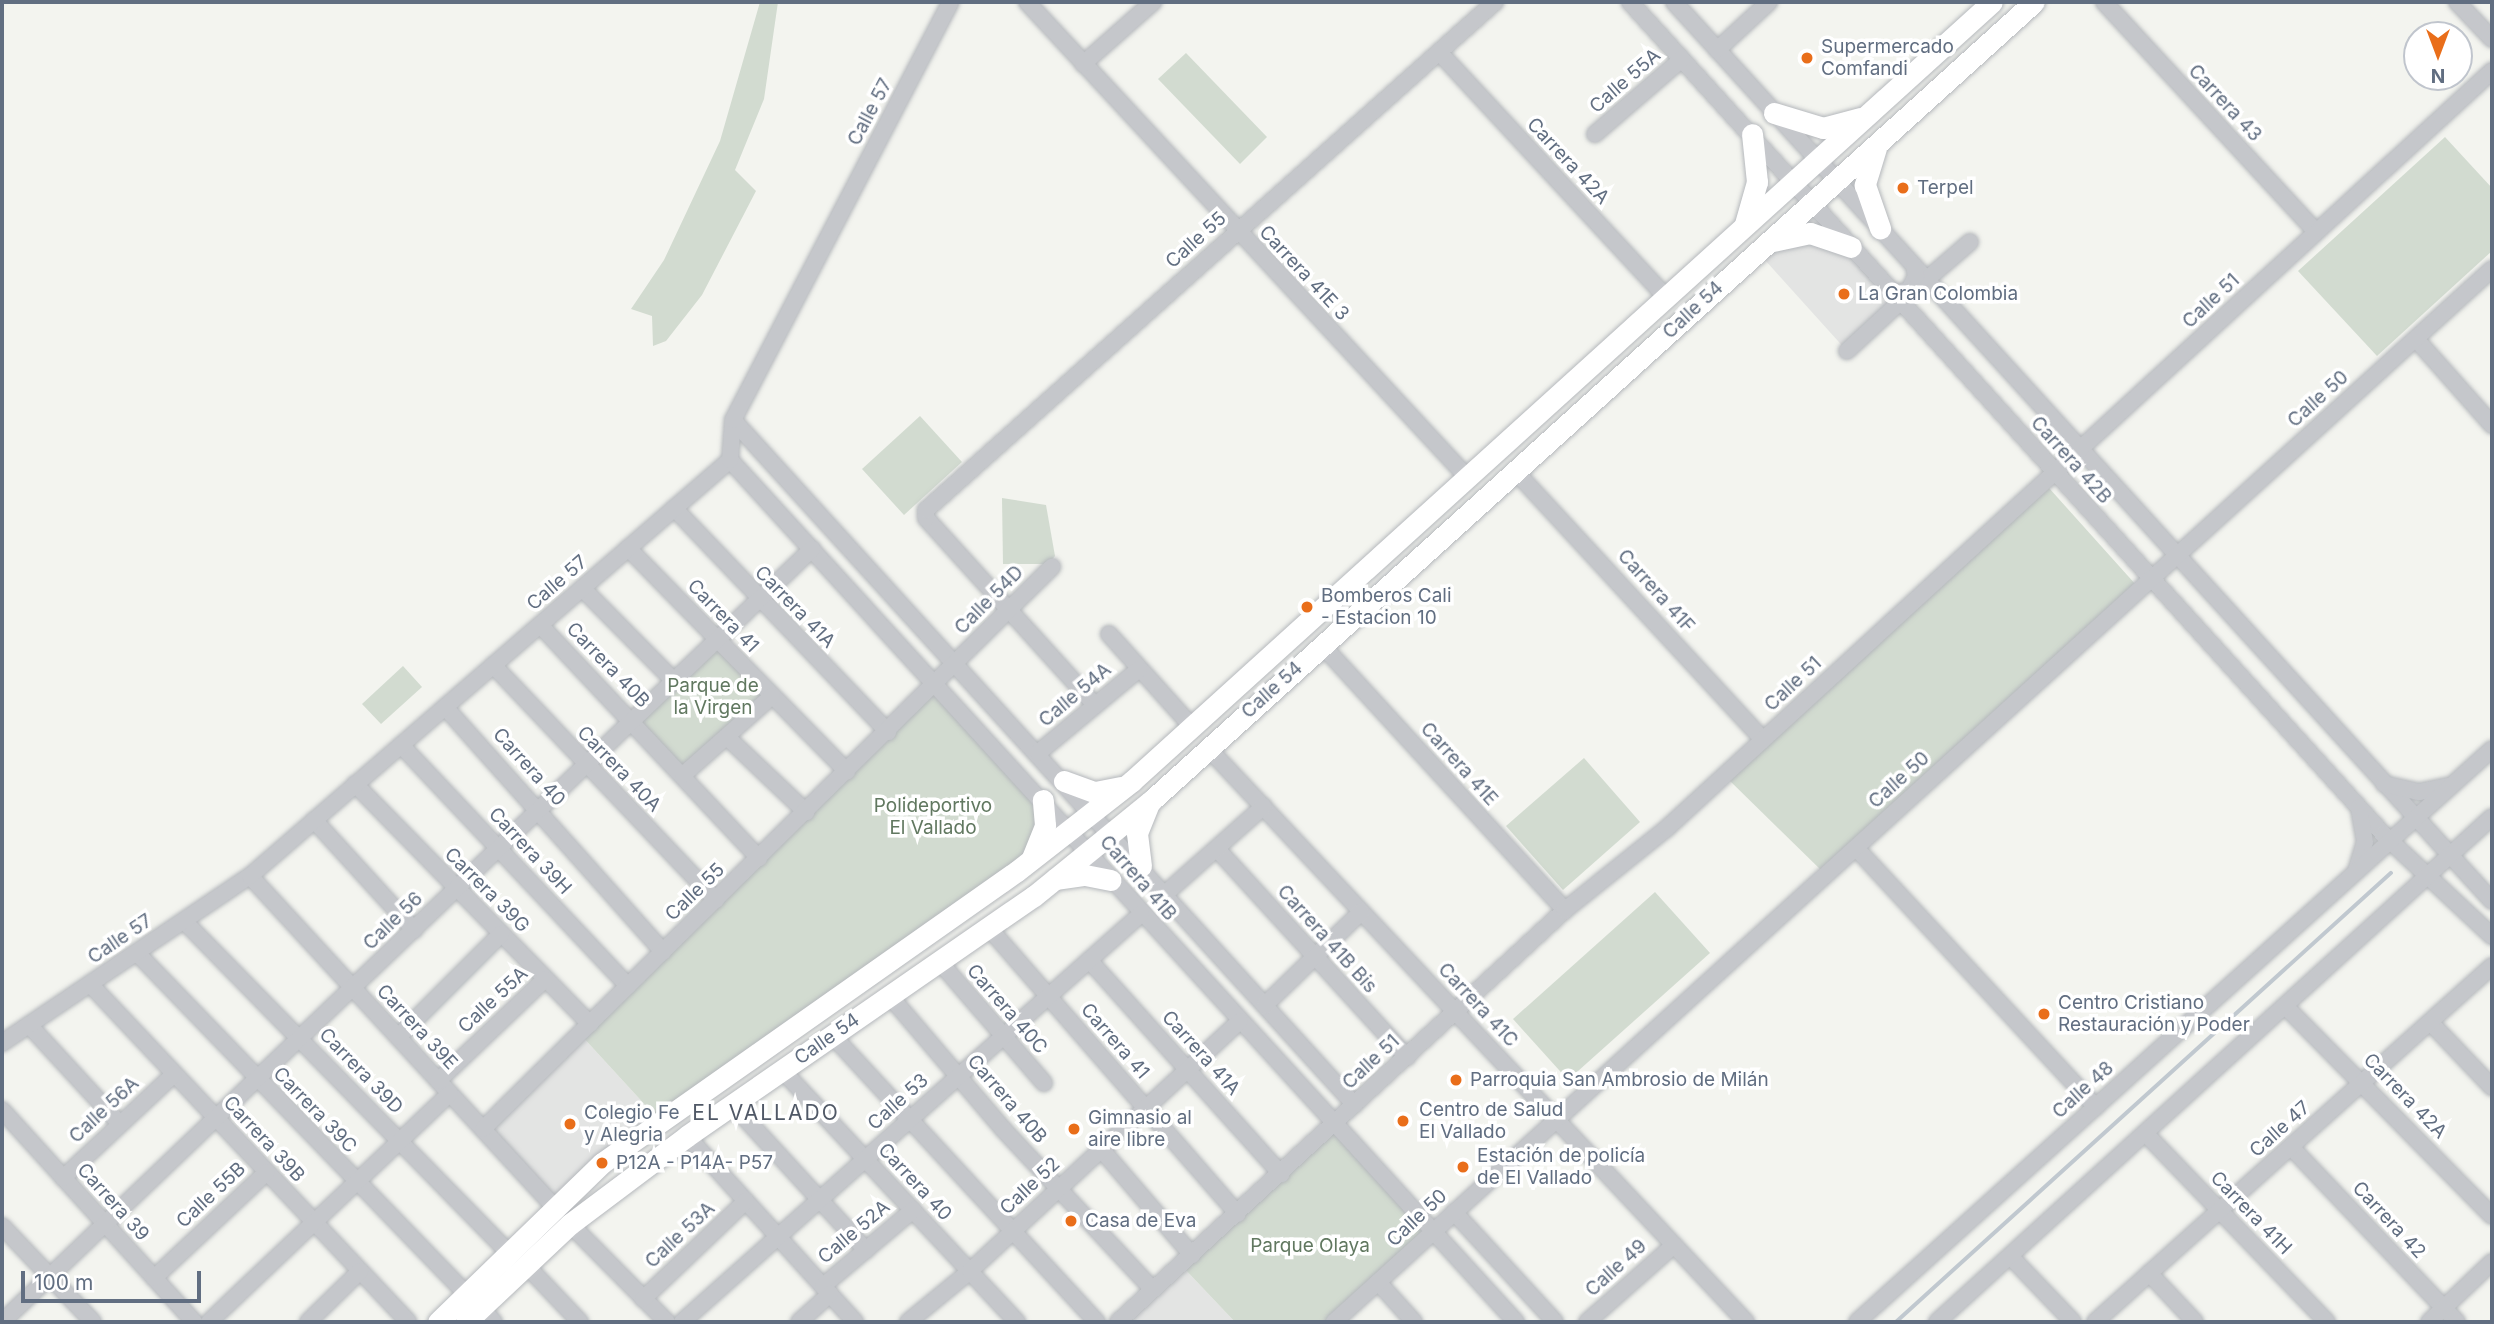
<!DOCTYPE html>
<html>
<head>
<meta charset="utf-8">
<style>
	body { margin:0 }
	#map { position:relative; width:2494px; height:1324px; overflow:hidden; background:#f3f4ef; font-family:Inter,sans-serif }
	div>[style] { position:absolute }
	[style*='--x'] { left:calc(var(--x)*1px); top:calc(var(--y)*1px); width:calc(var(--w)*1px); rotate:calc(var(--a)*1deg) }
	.built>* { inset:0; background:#e3e4e3 }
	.green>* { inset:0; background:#d2dbd0 }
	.stream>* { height:3.5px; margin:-1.75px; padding:0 1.75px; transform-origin:1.75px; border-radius:1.75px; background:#c0c8cf }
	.roads { filter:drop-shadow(0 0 2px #b5b8bc) drop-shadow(0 0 2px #b5b8bc) }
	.minor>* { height:16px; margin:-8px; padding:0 8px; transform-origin:8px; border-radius:8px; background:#c5c7cb }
	.major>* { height:21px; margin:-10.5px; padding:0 10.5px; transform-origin:10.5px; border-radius:10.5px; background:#fff }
	.dots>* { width:19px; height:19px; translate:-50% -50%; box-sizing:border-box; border:4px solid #fff; border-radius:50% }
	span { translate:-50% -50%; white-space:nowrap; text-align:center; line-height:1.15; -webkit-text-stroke:7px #fff; paint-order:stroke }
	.poi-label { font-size:19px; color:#616e81 }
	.left { translate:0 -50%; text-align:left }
	.street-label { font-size:19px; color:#616e81 }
	.park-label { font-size:19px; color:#617860 }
	.neighbourhood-label { font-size:21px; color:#505866; letter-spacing:2px }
	.frame { position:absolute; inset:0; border:4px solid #616e81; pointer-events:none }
	.north { position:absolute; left:2403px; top:21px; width:70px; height:70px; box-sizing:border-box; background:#fff; border:2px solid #c0c5cd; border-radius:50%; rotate:180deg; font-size:19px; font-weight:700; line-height:28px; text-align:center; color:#616e81 }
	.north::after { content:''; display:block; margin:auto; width:24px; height:32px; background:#e96e1a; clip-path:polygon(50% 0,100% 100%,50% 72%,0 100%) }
	.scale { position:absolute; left:21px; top:1271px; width:180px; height:32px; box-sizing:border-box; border:4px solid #616e81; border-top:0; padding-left:9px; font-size:21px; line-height:24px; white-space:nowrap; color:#616e81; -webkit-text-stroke:5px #fff; paint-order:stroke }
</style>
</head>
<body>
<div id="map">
	<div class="built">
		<div style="clip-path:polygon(1838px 240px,1900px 302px,1847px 351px,1765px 260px,1768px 243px)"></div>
		<div style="clip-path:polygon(580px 1034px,658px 1119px,553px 1206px,483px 1129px)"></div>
		<div style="clip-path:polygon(1181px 1265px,1235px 1322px,1118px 1322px)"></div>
	</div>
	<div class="green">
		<div style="clip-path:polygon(760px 2px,778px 2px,764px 99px,735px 170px,756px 191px,702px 295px,666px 341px,653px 346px,652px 316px,631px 309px,664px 260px,720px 141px)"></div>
		<div style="clip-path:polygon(1186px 53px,1267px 137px,1240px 164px,1158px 79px)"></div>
		<div style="clip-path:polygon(2445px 137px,2492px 188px,2492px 251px,2377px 356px,2298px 271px)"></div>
		<div style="clip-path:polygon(920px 416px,962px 462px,904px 515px,862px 469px)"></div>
		<div style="clip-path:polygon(2049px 488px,2137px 586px,1823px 872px,1729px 780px)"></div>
		<div style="clip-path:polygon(1002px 498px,1046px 505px,1055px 556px,1048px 564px,1003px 564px)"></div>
		<div style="clip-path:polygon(717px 640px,772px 696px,683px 775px,633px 721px)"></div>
		<div style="clip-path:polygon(403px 666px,422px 687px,381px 724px,362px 704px)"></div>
		<div style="clip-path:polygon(936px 684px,1043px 800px,1037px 849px,658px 1119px,580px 1034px)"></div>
		<div style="clip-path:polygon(1584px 758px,1640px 822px,1563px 890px,1506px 826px)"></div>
		<div style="clip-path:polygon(1655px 892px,1710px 953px,1568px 1080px,1513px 1019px)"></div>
		<div style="clip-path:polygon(1335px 1124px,1434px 1231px,1334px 1322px,1235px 1322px,1181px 1265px)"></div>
	</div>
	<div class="stream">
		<div style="--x:1896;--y:1322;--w:668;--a:-42.21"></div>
	</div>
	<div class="roads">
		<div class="minor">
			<div style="--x:1027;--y:2;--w:649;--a:47.19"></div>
			<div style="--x:1630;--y:2;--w:1124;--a:47.85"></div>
			<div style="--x:2384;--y:835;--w:148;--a:43.1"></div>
			<div style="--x:1674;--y:2;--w:1215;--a:47.7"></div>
			<div style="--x:2104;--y:2;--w:313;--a:47.3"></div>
			<div style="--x:2457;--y:2;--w:51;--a:46.6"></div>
			<div style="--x:1717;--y:50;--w:71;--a:-42.7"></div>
			<div style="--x:1439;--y:52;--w:335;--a:47.2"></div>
			<div style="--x:1083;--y:64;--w:94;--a:-41.5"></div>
			<div style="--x:1595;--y:134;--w:115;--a:-40.8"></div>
			<div style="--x:1926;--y:280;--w:58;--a:-40.8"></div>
			<div style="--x:1886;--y:287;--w:13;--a:27"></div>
			<div style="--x:1898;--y:293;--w:11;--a:-15"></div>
			<div style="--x:1909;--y:290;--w:16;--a:-63"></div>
			<div style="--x:1916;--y:276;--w:10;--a:-101"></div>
			<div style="--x:2416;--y:339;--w:115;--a:48.5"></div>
			<div style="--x:1847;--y:351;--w:72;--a:-42.8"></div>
			<div style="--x:733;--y:420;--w:925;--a:47.76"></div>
			<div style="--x:730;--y:460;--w:1167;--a:47.64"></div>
			<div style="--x:1516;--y:472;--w:364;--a:47.3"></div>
			<div style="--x:674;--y:508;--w:310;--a:46.3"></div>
			<div style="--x:628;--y:548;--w:313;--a:45.6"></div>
			<div style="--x:582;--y:588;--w:131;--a:45.3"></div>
			<div style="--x:540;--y:625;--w:320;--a:46.8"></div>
			<div style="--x:1109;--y:634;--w:127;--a:48.2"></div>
			<div style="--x:1322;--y:645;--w:360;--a:47.5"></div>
			<div style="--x:493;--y:665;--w:324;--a:46.5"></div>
			<div style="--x:1095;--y:705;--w:252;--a:-132.1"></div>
			<div style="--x:926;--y:518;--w:8;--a:-90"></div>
			<div style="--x:926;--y:510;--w:763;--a:-41.76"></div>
			<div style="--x:445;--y:707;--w:328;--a:48.3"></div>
			<div style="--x:728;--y:738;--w:108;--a:43.5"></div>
			<div style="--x:401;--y:745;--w:331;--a:46.7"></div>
			<div style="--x:1208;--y:748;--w:787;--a:46.85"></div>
			<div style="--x:1038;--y:753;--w:131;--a:-39.7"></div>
			<div style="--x:683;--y:775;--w:119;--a:-41.6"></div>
			<div style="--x:355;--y:784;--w:336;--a:45.6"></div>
			<div style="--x:2384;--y:784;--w:36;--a:13"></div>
			<div style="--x:2419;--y:792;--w:29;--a:-12"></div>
			<div style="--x:314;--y:820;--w:149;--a:47.7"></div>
			<div style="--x:1856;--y:848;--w:353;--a:47.2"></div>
			<div style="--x:1217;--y:849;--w:282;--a:47.6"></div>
			<div style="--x:2356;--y:871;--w:30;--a:-73"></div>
			<div style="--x:2365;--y:842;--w:35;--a:-100"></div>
			<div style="--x:250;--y:876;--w:448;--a:47.4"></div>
			<div style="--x:1165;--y:894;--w:132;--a:-41.6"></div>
			<div style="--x:184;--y:921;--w:463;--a:45.6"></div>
			<div style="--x:989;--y:928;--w:379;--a:49"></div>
			<div style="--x:137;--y:953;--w:474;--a:46"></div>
			<div style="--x:1089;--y:960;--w:288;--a:48.1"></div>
			<div style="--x:939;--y:961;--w:161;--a:49.3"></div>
			<div style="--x:90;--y:984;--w:464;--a:46.7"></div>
			<div style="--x:889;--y:995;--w:176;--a:49.6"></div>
			<div style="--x:1003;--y:1129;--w:220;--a:47"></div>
			<div style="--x:1265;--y:1005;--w:134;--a:-44.1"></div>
			<div style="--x:2286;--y:1007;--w:293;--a:45.4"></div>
			<div style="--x:2430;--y:1022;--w:90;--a:46.4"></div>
			<div style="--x:29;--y:1025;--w:134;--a:47.4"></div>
			<div style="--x:832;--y:1035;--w:391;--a:47.3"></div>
			<div style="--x:398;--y:1037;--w:146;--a:-45"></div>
			<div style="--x:2;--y:1043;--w:299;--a:-34"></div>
			<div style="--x:250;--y:876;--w:635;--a:-40.91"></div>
			<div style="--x:730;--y:460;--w:40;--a:-85.7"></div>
			<div style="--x:733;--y:420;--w:471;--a:-62.5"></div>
			<div style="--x:782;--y:1070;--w:345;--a:47"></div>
			<div style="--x:438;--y:1081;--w:148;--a:-43.6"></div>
			<div style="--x:733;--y:1105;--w:197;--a:47.5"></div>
			<div style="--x:2;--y:1110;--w:286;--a:47.8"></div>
			<div style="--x:483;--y:1129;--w:800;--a:-44.65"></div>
			<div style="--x:2146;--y:1134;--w:261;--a:46.1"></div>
			<div style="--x:687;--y:1136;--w:251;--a:47.9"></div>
			<div style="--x:2291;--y:1147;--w:241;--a:46.5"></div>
			<div style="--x:1101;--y:1149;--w:140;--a:49.4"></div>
			<div style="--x:63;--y:1178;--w:152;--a:-43.1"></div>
			<div style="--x:1454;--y:1212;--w:149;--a:47.4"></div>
			<div style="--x:570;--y:1224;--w:138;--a:45.3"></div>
			<div style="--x:2;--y:1226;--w:132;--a:46.5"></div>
			<div style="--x:2010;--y:1256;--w:91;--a:46.3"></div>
			<div style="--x:525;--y:1264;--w:80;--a:46.5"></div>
			<div style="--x:2149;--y:1273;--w:67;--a:46.8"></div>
			<div style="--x:154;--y:1278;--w:155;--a:-43.2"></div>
			<div style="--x:1378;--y:1282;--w:54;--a:48"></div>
			<div style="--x:823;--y:1286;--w:118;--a:-40.2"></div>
			<div style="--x:643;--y:1299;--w:142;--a:-43.6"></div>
			<div style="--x:481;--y:1308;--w:19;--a:47"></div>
			<div style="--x:2;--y:1322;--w:1120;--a:-43.66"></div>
			<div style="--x:209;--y:1322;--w:332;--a:-43.5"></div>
			<div style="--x:308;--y:1322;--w:73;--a:-44.4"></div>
			<div style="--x:682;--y:1322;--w:614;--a:-41.63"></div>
			<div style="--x:799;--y:1322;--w:42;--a:-42.1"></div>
			<div style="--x:908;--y:1322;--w:80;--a:-39.4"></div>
			<div style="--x:970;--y:1271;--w:368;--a:-42.8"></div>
			<div style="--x:1118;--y:1322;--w:608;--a:-42.67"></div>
			<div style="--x:1565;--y:910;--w:131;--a:-38.8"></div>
			<div style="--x:1667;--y:828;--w:1120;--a:-42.54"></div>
			<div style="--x:1334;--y:1322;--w:1565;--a:-42.28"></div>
			<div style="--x:1587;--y:1322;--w:116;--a:-41.5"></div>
			<div style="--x:1857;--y:1322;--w:855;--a:-42.06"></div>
			<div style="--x:1937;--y:1322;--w:750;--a:-42.3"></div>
			<div style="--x:2095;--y:1322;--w:533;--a:-41.88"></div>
			<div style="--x:2429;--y:1322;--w:87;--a:-43.6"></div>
		</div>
		<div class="major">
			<div style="--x:1774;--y:113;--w:51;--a:17"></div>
			<div style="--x:1823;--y:128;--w:39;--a:-15"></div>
			<div style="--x:1876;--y:148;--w:39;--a:107"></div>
			<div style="--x:1865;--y:185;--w:46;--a:70.8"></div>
			<div style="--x:1745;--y:224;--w:44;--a:-74.1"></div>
			<div style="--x:1757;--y:182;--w:48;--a:-95.9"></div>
			<div style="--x:1773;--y:241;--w:38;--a:-12"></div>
			<div style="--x:1810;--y:233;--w:43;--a:18.9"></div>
			<div style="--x:1064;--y:781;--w:33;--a:20"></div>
			<div style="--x:1095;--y:792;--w:26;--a:-11"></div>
			<div style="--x:1032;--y:858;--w:35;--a:-68"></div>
			<div style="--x:1045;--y:825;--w:25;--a:-95"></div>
			<div style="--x:1141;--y:866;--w:33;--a:-97"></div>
			<div style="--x:1137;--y:833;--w:31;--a:-68"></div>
			<div style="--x:1055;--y:879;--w:30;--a:-8"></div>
			<div style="--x:1085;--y:875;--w:26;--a:11"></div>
			<div style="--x:438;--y:1322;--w:228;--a:-44.1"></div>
			<div style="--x:602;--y:1163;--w:507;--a:-35.13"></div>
			<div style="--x:1017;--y:871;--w:146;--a:-38"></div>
			<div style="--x:1132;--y:781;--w:1160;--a:-42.17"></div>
			<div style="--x:466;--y:1322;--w:143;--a:-43.3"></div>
			<div style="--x:570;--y:1224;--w:146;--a:-36.9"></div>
			<div style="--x:687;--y:1136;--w:422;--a:-34.7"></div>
			<div style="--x:1034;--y:896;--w:152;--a:-39.1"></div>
			<div style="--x:1152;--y:800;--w:1189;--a:-42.14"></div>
		</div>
	</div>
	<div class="dots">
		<div style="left:1807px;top:58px;background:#e96e1a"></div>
		<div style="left:1903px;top:188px;background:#e96e1a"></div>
		<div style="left:1844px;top:294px;background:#e96e1a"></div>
		<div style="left:1307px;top:607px;background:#e96e1a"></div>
		<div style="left:2044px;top:1014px;background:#e96e1a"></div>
		<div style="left:1456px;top:1080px;background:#e96e1a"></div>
		<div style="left:1403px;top:1121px;background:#e96e1a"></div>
		<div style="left:570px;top:1124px;background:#e96e1a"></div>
		<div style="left:1074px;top:1129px;background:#e96e1a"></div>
		<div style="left:602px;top:1163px;background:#e96e1a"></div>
		<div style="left:1463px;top:1167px;background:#e96e1a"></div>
		<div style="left:1071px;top:1221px;background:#e96e1a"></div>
	</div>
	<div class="poi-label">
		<span class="left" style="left:1821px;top:58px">Supermercado<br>Comfandi</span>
		<span class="left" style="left:1917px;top:188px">Terpel</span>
		<span class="left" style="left:1858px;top:294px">La Gran Colombia</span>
		<span class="left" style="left:1321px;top:607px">Bomberos Cali<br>- Estacion 10</span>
		<span class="left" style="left:2058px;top:1014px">Centro Cristiano<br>Restauración y Poder</span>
		<span class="left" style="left:1470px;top:1080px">Parroquia San Ambrosio de Milán</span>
		<span class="left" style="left:1419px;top:1121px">Centro de Salud<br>El Vallado</span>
		<span class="left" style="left:584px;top:1124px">Colegio Fe<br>y Alegria</span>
		<span class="left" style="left:1088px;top:1129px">Gimnasio al<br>aire libre</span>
		<span class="left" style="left:1477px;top:1167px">Estación de policía<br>de El Vallado</span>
		<span class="left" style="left:616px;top:1163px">P12A - P14A- P57</span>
		<span class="left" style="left:1085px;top:1221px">Casa de Eva</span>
	</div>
	<div class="street-label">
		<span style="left:1625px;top:81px;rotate:-41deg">Calle 55A</span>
		<span style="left:2225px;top:103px;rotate:47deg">Carrera 43</span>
		<span style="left:870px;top:112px;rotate:-62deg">Calle 57</span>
		<span style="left:1568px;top:161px;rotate:47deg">Carrera 42A</span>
		<span style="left:1196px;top:240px;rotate:-42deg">Calle 55</span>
		<span style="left:1304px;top:273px;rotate:47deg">Carrera 41E 3</span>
		<span style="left:2211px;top:301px;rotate:-43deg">Calle 51</span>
		<span style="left:1693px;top:310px;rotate:-43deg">Calle 54</span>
		<span style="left:2318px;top:399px;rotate:-42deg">Calle 50</span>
		<span style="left:2071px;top:460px;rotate:48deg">Carrera 42B</span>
		<span style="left:557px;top:583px;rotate:-41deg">Calle 57</span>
		<span style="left:1656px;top:591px;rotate:48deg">Carrera 41F</span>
		<span style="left:989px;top:600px;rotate:-45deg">Calle 54D</span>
		<span style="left:795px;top:607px;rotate:46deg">Carrera 41A</span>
		<span style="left:723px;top:616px;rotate:46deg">Carrera 41</span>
		<span style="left:608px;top:665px;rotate:46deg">Carrera 40B</span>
		<span style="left:1793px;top:684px;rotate:-43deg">Calle 51</span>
		<span style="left:1272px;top:690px;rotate:-42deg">Calle 54</span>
		<span style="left:1075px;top:695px;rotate:-40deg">Calle 54A</span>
		<span style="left:1459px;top:764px;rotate:48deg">Carrera 41E</span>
		<span style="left:529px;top:767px;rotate:48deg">Carrera 40</span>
		<span style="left:619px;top:769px;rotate:46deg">Carrera 40A</span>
		<span style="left:1899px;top:780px;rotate:-42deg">Calle 50</span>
		<span style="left:530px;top:851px;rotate:47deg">Carrera 39H</span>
		<span style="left:1138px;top:878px;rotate:49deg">Carrera 41B</span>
		<span style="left:487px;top:890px;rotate:45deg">Carrera 39G</span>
		<span style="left:695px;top:892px;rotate:-44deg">Calle 55</span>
		<span style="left:393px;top:921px;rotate:-44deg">Calle 56</span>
		<span style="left:120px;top:939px;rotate:-34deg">Calle 57</span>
		<span style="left:1327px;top:939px;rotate:48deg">Carrera 41B Bis</span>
		<span style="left:493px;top:1000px;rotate:-43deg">Calle 55A</span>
		<span style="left:1478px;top:1005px;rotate:47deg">Carrera 41C</span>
		<span style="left:1007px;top:1009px;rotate:49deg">Carrera 40C</span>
		<span style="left:417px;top:1027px;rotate:47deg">Carrera 39E</span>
		<span style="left:827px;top:1039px;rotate:-35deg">Calle 54</span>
		<span style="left:1115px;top:1041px;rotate:49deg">Carrera 41</span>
		<span style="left:1201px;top:1053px;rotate:48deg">Carrera 41A</span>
		<span style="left:1371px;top:1062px;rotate:-43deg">Calle 51</span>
		<span style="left:361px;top:1071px;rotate:46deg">Carrera 39D</span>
		<span style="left:2083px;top:1090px;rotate:-42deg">Calle 48</span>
		<span style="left:2405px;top:1096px;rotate:46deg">Carrera 42A</span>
		<span style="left:1007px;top:1099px;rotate:49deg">Carrera 40B</span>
		<span style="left:898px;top:1102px;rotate:-42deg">Calle 53</span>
		<span style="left:104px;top:1110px;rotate:-43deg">Calle 56A</span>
		<span style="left:315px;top:1110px;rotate:46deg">Carrera 39C</span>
		<span style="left:2280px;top:1129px;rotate:-42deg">Calle 47</span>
		<span style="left:264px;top:1139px;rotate:47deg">Carrera 39B</span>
		<span style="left:915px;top:1182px;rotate:47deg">Carrera 40</span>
		<span style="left:1030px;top:1186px;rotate:-43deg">Calle 52</span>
		<span style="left:211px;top:1195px;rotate:-43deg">Calle 55B</span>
		<span style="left:113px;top:1202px;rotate:48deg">Carrera 39</span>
		<span style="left:2251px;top:1213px;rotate:46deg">Carrera 41H</span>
		<span style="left:1417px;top:1218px;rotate:-43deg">Calle 50</span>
		<span style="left:2389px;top:1220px;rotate:47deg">Carrera 42</span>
		<span style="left:854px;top:1232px;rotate:-40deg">Calle 52A</span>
		<span style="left:680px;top:1235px;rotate:-43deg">Calle 53A</span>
		<span style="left:1616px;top:1268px;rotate:-42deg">Calle 49</span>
	</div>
	<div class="park-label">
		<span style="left:713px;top:697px">Parque de<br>la Virgen</span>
		<span style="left:933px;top:817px">Polideportivo<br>El Vallado</span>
		<span style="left:1310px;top:1246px">Parque Olaya</span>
	</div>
	<div class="neighbourhood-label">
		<span style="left:766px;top:1113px">EL VALLADO</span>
	</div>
	<div class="frame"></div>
	<div class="north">N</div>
	<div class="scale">100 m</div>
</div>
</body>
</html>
